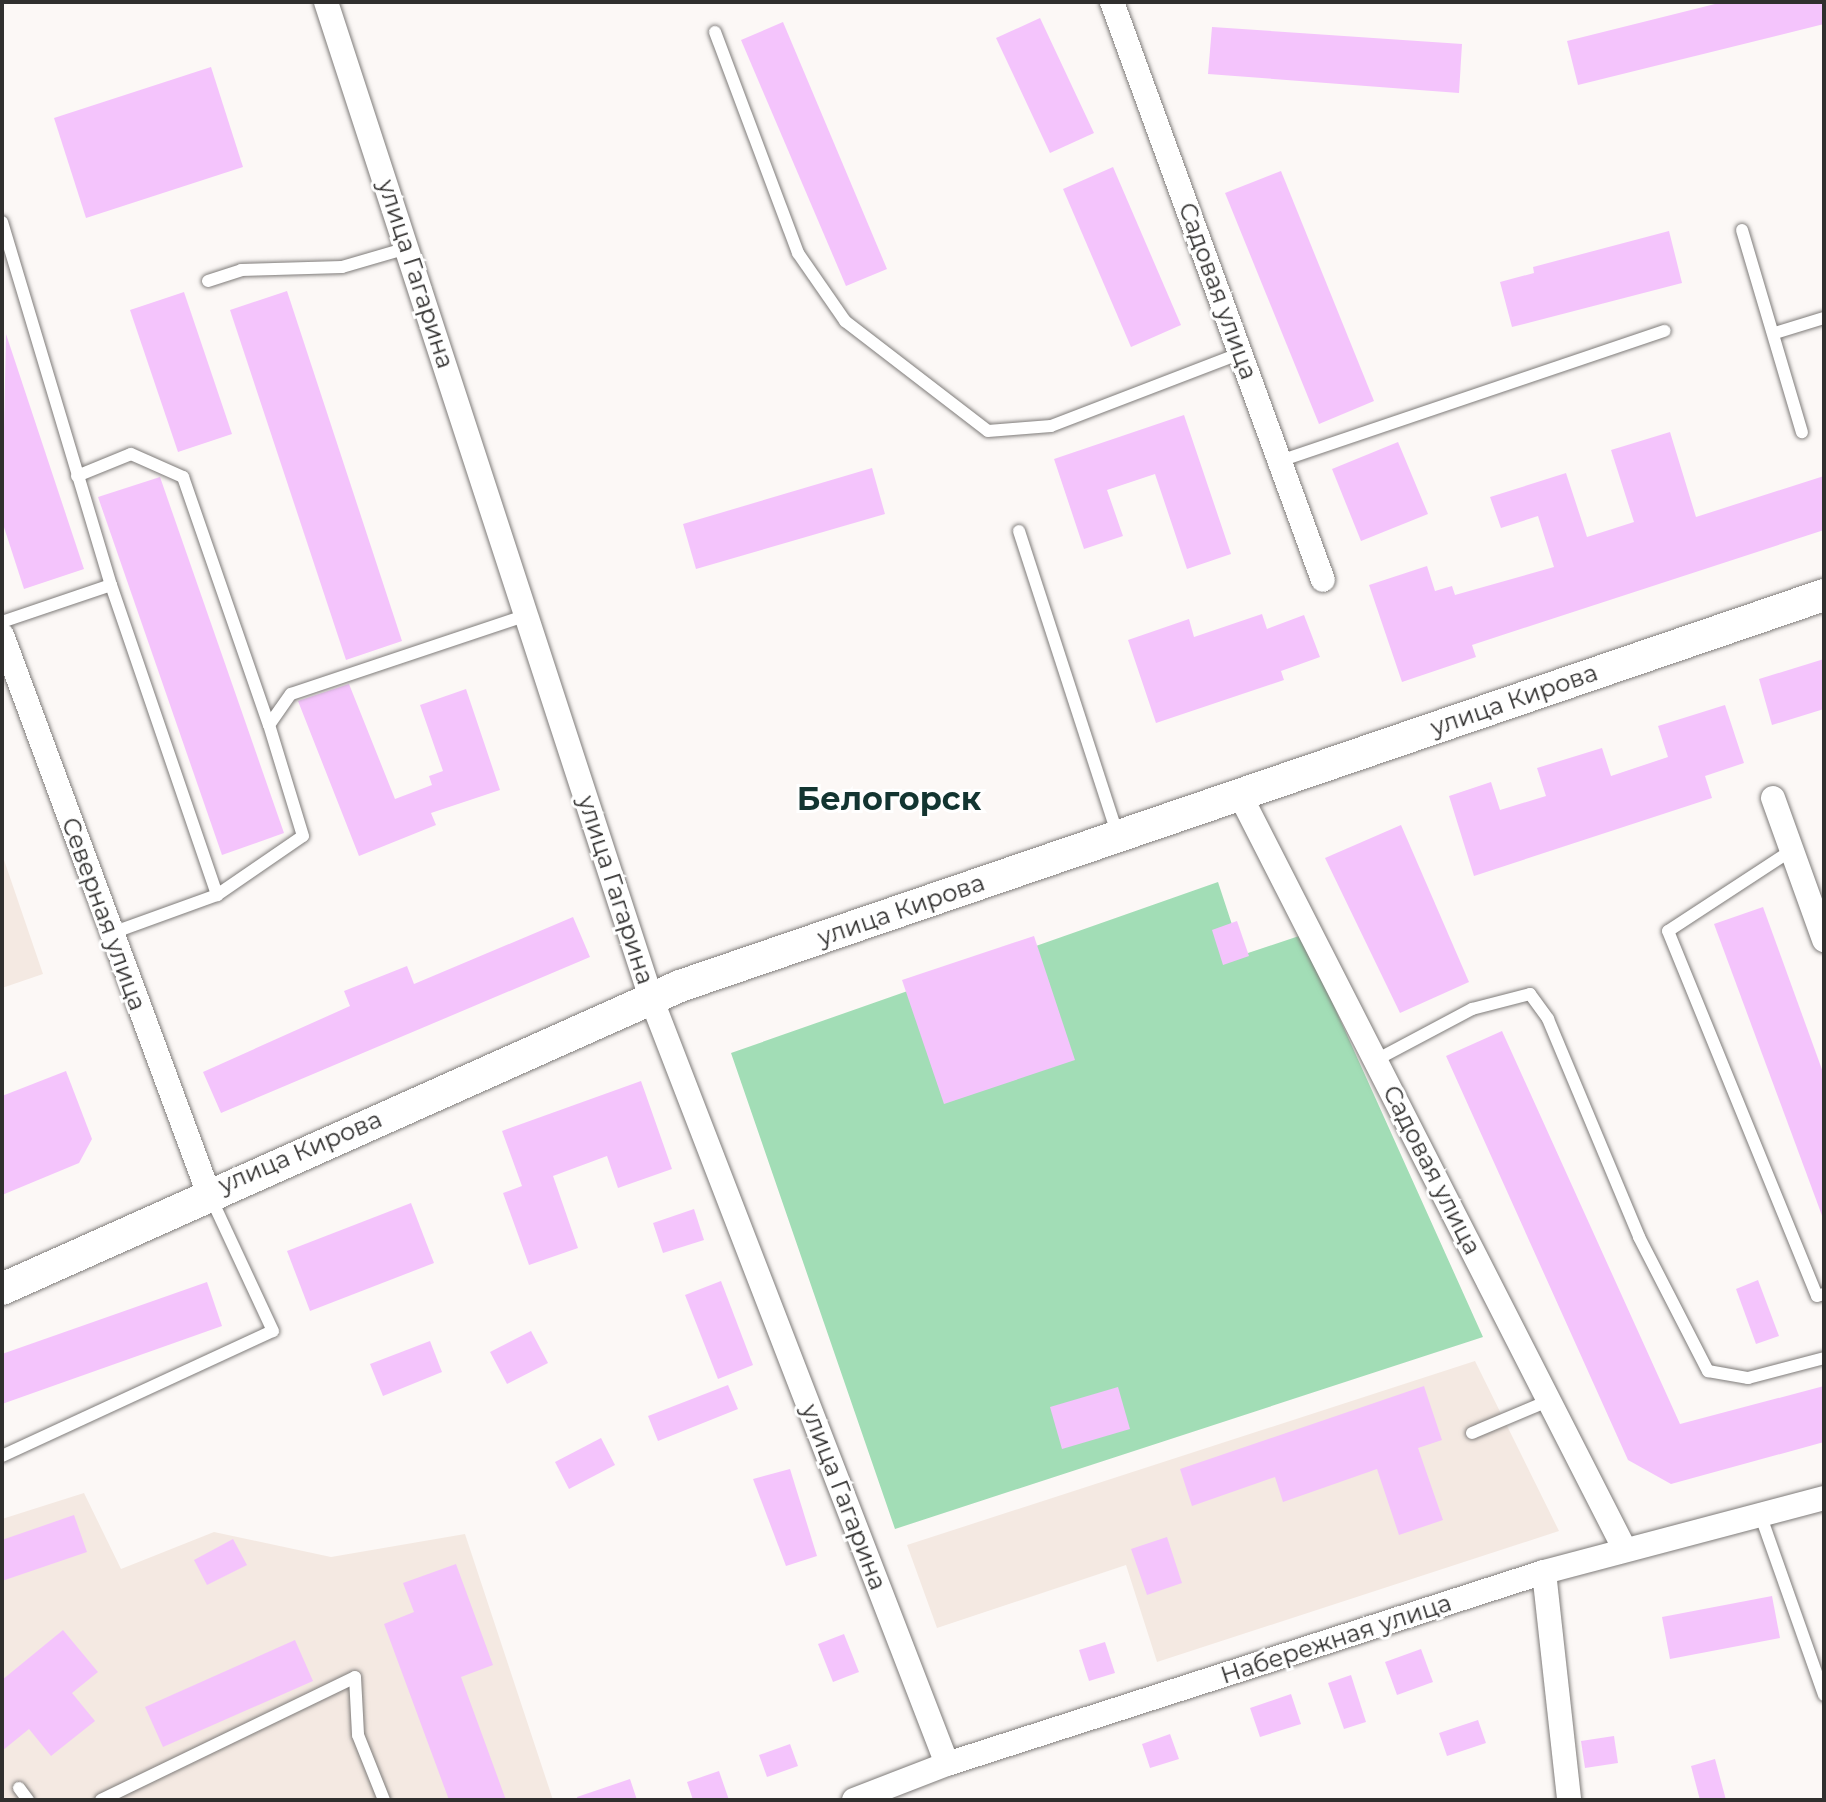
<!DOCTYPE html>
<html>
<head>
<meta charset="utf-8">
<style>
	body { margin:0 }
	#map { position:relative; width:1826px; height:1802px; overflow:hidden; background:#fcf8f6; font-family:Montserrat,sans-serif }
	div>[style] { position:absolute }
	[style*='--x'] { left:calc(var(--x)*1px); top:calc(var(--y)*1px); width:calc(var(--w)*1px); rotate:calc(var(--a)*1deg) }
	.built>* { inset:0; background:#f4e9e2 }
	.green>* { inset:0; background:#a2ddb6 }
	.building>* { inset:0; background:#f4c4fc }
	.roads { filter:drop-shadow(0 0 2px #7f7c7a) drop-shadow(0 0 2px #7f7c7a) }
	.lane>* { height:12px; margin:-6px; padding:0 6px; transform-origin:6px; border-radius:6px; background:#fff }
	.street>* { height:24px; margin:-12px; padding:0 12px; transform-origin:12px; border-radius:12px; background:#fff }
	.secondary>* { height:32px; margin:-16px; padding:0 16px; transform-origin:16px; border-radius:16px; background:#fff }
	span { translate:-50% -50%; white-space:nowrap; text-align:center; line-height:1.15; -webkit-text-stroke:6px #fff; paint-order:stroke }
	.street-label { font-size:24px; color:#302f2e }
	.district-label { font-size:32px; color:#133531; font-weight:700 }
	.frame { position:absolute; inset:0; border:4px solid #302f2e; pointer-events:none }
</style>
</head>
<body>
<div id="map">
	<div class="built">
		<div style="clip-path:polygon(2px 854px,43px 974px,2px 988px)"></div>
		<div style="clip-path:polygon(1475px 1361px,1559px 1531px,1157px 1662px,1126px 1565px,937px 1628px,907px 1545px)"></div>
		<div style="clip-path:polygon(84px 1493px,121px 1569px,214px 1532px,331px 1557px,465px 1534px,553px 1800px,2px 1800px,2px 1519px)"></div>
	</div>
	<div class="green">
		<div style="clip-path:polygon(1218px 882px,1242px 955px,1302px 935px,1483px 1337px,895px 1529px,731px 1053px)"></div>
	</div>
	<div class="building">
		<div style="clip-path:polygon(1723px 2px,1824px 2px,1824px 24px,1578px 85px,1567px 41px)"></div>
		<div style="clip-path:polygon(1040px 18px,1094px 133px,1050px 153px,996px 38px)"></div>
		<div style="clip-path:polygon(783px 22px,887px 269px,846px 286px,741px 40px)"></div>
		<div style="clip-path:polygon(1212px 27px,1462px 44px,1459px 93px,1208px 74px)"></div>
		<div style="clip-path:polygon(211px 67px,243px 167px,86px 218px,54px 118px)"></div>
		<div style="clip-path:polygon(1113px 167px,1181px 325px,1131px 347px,1063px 189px)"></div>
		<div style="clip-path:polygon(1281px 171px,1374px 401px,1319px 424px,1225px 193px)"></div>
		<div style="clip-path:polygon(1669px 231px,1682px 283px,1512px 327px,1500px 282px,1534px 273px,1533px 267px)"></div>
		<div style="clip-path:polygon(287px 291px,402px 641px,346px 660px,230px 310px)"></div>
		<div style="clip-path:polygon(184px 292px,232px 434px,178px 452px,130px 310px)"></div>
		<div style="clip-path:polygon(6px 334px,84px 569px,24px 589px,2px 521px)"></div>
		<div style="clip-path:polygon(1184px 415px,1231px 554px,1187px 569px,1155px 474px,1107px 490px,1123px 536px,1084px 549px,1054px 459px)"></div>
		<div style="clip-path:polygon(1670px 432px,1696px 517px,1824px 476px,1824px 530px,1472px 645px,1476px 657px,1402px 682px,1369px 585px,1427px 566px,1435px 591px,1452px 586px,1455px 595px,1554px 567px,1538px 516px,1501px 528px,1490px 497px,1566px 473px,1587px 537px,1634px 522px,1611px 450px)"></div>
		<div style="clip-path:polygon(1398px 442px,1428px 514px,1361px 541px,1332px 469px)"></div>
		<div style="clip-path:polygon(872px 468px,885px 514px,696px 569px,683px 524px)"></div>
		<div style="clip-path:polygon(160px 477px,284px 833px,222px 855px,98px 497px)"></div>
		<div style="clip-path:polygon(1262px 614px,1267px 629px,1304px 615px,1320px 657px,1281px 671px,1284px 680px,1156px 723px,1128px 640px,1189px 619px,1194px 637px)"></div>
		<div style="clip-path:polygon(1824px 659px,1824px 709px,1772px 725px,1759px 679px)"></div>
		<div style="clip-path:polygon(349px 684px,395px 799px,432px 785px,429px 776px,443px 771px,420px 705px,466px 689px,500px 790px,431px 813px,436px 825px,359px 856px,298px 701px)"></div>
		<div style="clip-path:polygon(1725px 705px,1744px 763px,1705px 776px,1712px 798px,1474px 876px,1449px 796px,1491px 782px,1500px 810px,1546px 796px,1537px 768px,1602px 748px,1611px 776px,1668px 757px,1658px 726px)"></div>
		<div style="clip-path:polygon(1401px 825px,1469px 982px,1400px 1013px,1325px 858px)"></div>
		<div style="clip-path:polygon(1763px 907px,1824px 1075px,1824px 1221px,1714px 924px)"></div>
		<div style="clip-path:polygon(573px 917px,590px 957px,221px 1113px,203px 1072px,350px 1006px,344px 991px,407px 966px,414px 984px)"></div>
		<div style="clip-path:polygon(1237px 921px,1249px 956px,1223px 965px,1212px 930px)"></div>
		<div style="clip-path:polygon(1034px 936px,1075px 1060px,944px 1104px,902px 980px)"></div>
		<div style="clip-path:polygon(1502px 1031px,1680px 1424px,1824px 1386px,1824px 1442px,1671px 1484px,1628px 1460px,1446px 1056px)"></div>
		<div style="clip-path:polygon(66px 1071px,92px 1139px,79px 1163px,2px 1195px,2px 1096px)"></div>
		<div style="clip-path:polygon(641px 1081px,672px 1169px,618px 1188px,607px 1156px,553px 1176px,578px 1248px,529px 1265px,503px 1193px,522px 1186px,502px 1131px)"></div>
		<div style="clip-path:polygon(411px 1203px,434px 1263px,310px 1311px,287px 1251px)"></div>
		<div style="clip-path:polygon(694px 1209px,704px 1240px,663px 1253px,653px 1223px)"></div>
		<div style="clip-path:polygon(1758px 1280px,1779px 1336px,1756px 1344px,1736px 1289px)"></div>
		<div style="clip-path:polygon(721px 1281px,753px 1365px,718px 1379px,685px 1295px)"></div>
		<div style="clip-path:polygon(207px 1282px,222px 1326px,2px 1404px,2px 1354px)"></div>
		<div style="clip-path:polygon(531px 1331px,548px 1363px,507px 1384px,490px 1352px)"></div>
		<div style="clip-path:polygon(430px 1341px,442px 1372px,383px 1396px,370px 1364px)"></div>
		<div style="clip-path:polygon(728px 1385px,738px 1409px,658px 1441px,648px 1416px)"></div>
		<div style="clip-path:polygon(1424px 1386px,1442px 1440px,1418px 1448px,1443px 1520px,1399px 1535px,1377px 1469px,1283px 1502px,1275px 1477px,1192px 1506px,1180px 1469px)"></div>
		<div style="clip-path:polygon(1118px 1387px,1130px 1429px,1062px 1449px,1050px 1407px)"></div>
		<div style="clip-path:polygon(601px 1438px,615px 1465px,569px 1489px,555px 1462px)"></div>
		<div style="clip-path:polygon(790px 1469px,817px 1556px,786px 1566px,753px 1479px)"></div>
		<div style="clip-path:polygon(74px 1515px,87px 1552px,2px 1581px,2px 1540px)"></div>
		<div style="clip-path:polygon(1167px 1537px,1182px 1583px,1147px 1595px,1131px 1549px)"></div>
		<div style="clip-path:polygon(233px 1539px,247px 1565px,207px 1585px,194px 1560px)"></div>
		<div style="clip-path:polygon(456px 1564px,493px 1665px,461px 1677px,506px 1800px,449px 1800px,384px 1624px,414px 1612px,403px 1583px)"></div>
		<div style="clip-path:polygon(1772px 1596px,1780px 1638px,1670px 1659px,1662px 1617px)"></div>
		<div style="clip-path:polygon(63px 1630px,98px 1672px,72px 1693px,95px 1721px,51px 1756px,29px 1729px,2px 1751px,2px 1680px)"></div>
		<div style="clip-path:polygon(844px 1634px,859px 1672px,833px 1682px,818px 1644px)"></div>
		<div style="clip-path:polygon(295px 1640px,313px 1681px,163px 1747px,145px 1707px)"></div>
		<div style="clip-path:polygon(1105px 1642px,1115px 1673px,1089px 1681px,1079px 1650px)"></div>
		<div style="clip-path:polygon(1421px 1649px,1433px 1682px,1397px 1695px,1385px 1662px)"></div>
		<div style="clip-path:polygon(1351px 1675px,1366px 1722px,1344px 1729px,1328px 1683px)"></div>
		<div style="clip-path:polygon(1291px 1694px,1301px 1724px,1260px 1737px,1250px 1708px)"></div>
		<div style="clip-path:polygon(1478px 1720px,1486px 1743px,1447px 1756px,1439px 1733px)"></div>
		<div style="clip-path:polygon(1170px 1734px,1179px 1759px,1150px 1768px,1142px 1744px)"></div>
		<div style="clip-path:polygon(1614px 1736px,1618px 1763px,1585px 1768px,1581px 1741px)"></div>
		<div style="clip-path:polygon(790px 1744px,798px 1766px,767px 1777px,759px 1755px)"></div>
		<div style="clip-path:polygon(1715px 1759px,1726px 1800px,1700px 1800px,1691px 1766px)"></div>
		<div style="clip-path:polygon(719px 1771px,729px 1800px,693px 1800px,687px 1782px)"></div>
		<div style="clip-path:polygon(630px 1779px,637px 1800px,578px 1800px,577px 1797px)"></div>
	</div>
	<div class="roads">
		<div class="lane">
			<div style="--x:715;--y:32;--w:236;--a:69.4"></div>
			<div style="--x:798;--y:253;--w:83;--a:55.3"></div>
			<div style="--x:845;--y:321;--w:180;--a:37.6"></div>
			<div style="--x:988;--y:431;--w:63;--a:-4.5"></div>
			<div style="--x:1051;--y:426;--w:204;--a:-21"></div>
			<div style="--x:2;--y:222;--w:379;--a:73.3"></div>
			<div style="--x:111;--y:585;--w:115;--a:161.3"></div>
			<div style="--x:1742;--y:230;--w:211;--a:73.5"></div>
			<div style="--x:208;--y:281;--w:35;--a:-18"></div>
			<div style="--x:241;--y:270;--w:101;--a:-1.7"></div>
			<div style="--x:342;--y:267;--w:68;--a:-16.3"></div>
			<div style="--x:1775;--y:333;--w:51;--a:-17"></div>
			<div style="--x:1280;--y:461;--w:406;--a:-18.7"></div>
			<div style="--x:77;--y:476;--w:58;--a:-22.2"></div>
			<div style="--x:131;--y:454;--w:57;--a:23.9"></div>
			<div style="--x:183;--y:477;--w:262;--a:70.9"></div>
			<div style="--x:1019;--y:531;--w:320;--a:72"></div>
			<div style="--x:111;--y:585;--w:328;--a:71.1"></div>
			<div style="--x:1792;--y:850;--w:148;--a:146.8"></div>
			<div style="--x:1668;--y:931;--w:394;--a:67.8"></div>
			<div style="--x:1817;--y:1296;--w:7;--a:-16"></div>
			<div style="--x:112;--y:933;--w:112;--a:-19.9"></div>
			<div style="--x:217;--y:895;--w:104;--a:-34.5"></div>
			<div style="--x:303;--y:836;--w:116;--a:-107"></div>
			<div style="--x:269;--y:725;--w:38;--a:-55"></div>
			<div style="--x:291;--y:694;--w:249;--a:-18.5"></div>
			<div style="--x:1376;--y:1060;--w:109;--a:-28"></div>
			<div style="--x:1472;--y:1009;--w:60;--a:-14.5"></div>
			<div style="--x:1530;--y:994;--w:31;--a:54"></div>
			<div style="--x:1548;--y:1019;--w:236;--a:67.3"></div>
			<div style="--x:1639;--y:1237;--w:151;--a:62.8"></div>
			<div style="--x:1708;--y:1371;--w:41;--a:9.9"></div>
			<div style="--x:1748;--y:1378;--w:79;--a:-14.7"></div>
			<div style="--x:1472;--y:1433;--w:85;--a:-22.9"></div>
			<div style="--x:2;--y:1456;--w:298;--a:-24.8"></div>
			<div style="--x:273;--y:1331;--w:147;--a:-115"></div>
			<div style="--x:1760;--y:1514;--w:192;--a:70.5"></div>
			<div style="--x:19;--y:1788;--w:15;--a:53"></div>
			<div style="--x:101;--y:1800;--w:282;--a:-25.8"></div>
			<div style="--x:355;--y:1677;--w:58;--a:87"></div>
			<div style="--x:358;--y:1735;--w:70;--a:68.2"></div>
		</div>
		<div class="street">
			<div style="--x:326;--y:2;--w:1048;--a:71.93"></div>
			<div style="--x:651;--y:998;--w:821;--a:68.87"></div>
			<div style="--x:1112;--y:2;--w:615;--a:69.95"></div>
			<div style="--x:2;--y:635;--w:594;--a:69.7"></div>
			<div style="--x:1239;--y:793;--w:847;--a:62.98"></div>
			<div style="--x:1773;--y:798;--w:151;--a:70.2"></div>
			<div style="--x:1544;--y:1572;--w:229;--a:83.7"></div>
			<div style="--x:854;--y:1800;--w:100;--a:-21.2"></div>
			<div style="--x:947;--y:1764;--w:627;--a:-17.83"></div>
			<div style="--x:1544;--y:1572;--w:290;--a:-14.8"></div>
		</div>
		<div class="secondary">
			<div style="--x:2;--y:1289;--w:743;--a:-24.08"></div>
			<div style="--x:680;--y:986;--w:1209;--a:-18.87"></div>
		</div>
	</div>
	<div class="street-label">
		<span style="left:416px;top:274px;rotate:72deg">улица Гагарина</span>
		<span style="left:1218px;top:291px;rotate:70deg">Садовая улица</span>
		<span style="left:1514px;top:700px;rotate:-19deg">улица Кирова</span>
		<span style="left:616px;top:890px;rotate:72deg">улица Гагарина</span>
		<span style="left:901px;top:910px;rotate:-19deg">улица Кирова</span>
		<span style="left:104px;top:914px;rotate:70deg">Северная улица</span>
		<span style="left:300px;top:1152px;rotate:-23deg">улица Кирова</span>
		<span style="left:1432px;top:1170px;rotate:63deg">Садовая улица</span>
		<span style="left:844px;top:1497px;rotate:69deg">улица Гагарина</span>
		<span style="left:1336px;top:1639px;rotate:-18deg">Набережная улица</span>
	</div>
	<div class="district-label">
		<span style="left:889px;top:799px">Белогорск</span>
	</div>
	<div class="frame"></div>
</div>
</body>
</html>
